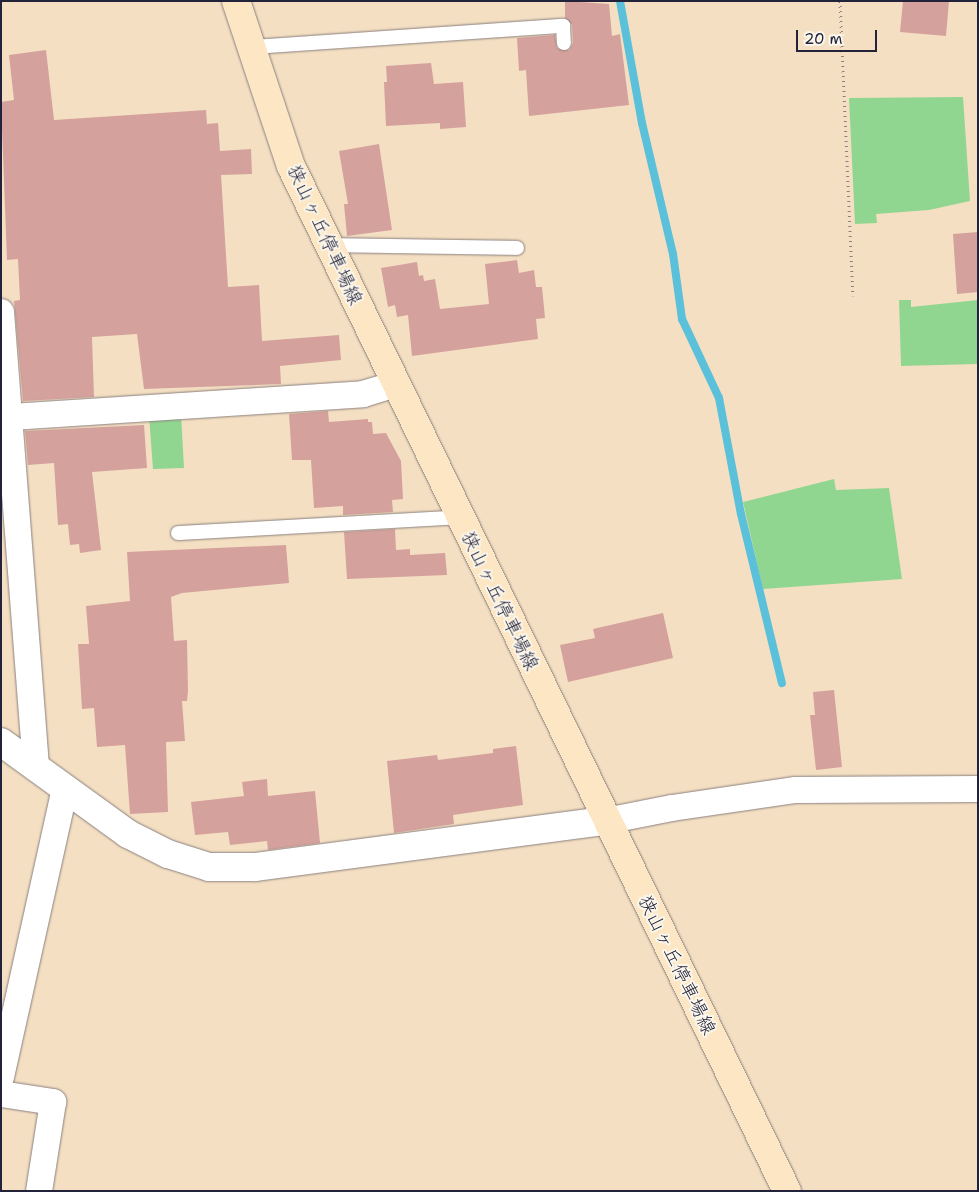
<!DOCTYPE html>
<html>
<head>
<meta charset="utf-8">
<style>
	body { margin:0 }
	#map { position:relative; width:979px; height:1192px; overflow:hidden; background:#f4dfc3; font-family:"Shantell Sans","Klee One",sans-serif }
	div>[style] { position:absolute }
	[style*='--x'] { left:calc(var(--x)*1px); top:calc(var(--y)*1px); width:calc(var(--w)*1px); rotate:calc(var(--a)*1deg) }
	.green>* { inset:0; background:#91d690 }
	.stream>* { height:8px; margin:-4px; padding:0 4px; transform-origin:4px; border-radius:4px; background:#5bc0d9 }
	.building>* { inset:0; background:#d5a19d }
	.path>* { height:3px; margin-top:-1.5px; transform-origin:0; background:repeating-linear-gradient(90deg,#8b807f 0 1px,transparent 0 5px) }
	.roads { filter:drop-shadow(0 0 1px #8b807f) drop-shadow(0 0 1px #8b807f) }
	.service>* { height:14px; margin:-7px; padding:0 7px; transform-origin:7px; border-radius:7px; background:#fff }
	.minor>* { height:26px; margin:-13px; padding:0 13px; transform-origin:13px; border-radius:13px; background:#fff }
	.tertiary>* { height:28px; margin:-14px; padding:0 14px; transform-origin:14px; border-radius:14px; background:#fff }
	.secondary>* { height:28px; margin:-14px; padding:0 14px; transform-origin:14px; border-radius:14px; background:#fce6c4 }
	span { translate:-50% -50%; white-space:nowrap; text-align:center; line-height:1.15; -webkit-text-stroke:4px #fbf7ec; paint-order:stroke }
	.street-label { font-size:19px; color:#22223b }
	.frame { position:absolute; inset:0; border:2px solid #22223b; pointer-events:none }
	.scale { position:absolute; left:796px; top:30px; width:81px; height:22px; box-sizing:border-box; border:2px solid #22223b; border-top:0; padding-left:6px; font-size:15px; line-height:18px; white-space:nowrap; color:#22223b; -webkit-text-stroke:4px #fbf7ec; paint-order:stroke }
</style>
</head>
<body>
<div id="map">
	<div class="green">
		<div style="clip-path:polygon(963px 97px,970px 201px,929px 210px,876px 214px,877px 223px,855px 224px,849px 98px)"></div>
		<div style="clip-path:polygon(899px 300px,911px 300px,911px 307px,978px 300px,978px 364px,901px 366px)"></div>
		<div style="clip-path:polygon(181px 414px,184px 468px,153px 469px,149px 416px)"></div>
		<div style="clip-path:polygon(834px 479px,836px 490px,889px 488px,902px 579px,763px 589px,743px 502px)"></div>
	</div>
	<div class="stream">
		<div style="--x:620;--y:1;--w:124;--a:79.8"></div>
		<div style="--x:642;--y:123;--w:135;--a:76.7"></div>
		<div style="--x:673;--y:254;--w:66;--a:82.1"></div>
		<div style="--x:682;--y:319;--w:87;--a:64.9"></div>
		<div style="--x:719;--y:398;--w:118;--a:79.3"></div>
		<div style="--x:741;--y:514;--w:174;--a:76.4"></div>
	</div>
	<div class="building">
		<div style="clip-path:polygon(565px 1px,609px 4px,612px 36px,620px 34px,629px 105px,529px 116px,526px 70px,519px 71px,517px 38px,555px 35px,557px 48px,569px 50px,573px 43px,572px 25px,565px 18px)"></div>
		<div style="clip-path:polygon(903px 1px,949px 1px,946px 36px,900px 32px)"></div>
		<div style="clip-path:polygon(46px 50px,54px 120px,206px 110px,207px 124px,218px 123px,220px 151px,251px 149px,252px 174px,221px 175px,228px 287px,259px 285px,262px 341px,339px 335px,341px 360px,280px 366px,281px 384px,144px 389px,137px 334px,92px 337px,94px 397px,23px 401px,14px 301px,20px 300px,18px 259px,7px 260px,1px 102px,14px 100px,9px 55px)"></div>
		<div style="clip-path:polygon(431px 63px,434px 84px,463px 82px,466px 127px,440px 129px,440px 123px,386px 126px,384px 82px,387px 82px,386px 66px)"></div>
		<div style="clip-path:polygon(379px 144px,392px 230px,347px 236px,344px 204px,348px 204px,339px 151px)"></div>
		<div style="clip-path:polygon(978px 232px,978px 292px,957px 294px,953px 234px)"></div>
		<div style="clip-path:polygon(517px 260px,519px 273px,534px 270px,536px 287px,542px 287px,545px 318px,536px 319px,538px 339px,412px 356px,408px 315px,397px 317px,395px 305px,388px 307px,381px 268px,417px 262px,419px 276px,423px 275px,424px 281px,435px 279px,440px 309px,489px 304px,485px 264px)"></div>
		<div style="clip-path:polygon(328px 411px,329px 422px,368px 419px,368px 422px,372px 422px,373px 434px,386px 433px,401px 461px,403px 499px,392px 500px,393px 512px,343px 515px,343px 506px,314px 508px,311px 460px,292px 460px,289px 414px)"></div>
		<div style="clip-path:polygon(144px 425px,147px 468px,92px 472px,101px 550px,80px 553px,79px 544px,70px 545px,68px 524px,58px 525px,54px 463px,28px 465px,25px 431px)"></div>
		<div style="clip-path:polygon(395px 529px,396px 550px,410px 549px,410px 555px,445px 553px,447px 575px,347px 579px,344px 532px)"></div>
		<div style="clip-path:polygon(286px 545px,289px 583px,182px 593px,171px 597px,174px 641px,187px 640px,188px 691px,187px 701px,182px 701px,185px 741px,166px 742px,168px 812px,130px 814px,125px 745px,97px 747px,94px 708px,82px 709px,78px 644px,89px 644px,86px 606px,130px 601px,127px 552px)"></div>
		<div style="clip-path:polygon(663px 613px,673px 658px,568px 682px,560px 645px,595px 638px,593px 629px)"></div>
		<div style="clip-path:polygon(834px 690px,842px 767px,816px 770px,810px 715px,815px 715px,813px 692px)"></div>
		<div style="clip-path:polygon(516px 746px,523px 805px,453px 815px,454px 824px,394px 833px,387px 761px,437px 755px,438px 760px,493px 753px,493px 749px)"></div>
		<div style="clip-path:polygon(267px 779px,268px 796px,315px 791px,320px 843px,268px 850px,267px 841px,230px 845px,228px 832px,195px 835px,191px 802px,244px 796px,242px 782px)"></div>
	</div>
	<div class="path">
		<div style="--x:840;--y:1;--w:295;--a:87.5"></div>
	</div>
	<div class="roads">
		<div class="service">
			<div style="--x:253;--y:47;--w:311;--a:-3.9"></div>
			<div style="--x:563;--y:26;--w:17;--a:87"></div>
			<div style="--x:330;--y:245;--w:187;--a:0.9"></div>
			<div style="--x:178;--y:533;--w:282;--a:-3.2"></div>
		</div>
		<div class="minor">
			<div style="--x:1;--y:312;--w:457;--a:85.6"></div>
			<div style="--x:11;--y:417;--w:353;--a:-3.7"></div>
			<div style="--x:363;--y:394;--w:34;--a:-17"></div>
			<div style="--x:606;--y:821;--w:67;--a:-11.1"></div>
			<div style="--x:672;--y:808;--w:125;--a:-8.3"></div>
			<div style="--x:796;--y:790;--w:182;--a:-0.3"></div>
			<div style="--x:1;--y:1077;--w:296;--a:-77.5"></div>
			<div style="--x:1;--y:1094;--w:53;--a:8.7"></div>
			<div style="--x:53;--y:1102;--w:90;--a:98.9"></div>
		</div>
		<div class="tertiary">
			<div style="--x:1;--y:742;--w:157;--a:35.9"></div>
			<div style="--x:128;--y:834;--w:45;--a:26.6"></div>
			<div style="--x:168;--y:854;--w:43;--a:17.6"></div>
			<div style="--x:209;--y:867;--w:46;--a:0"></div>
			<div style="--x:255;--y:867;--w:354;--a:-7.5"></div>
		</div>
		<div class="secondary">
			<div style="--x:236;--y:1;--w:174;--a:71.6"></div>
			<div style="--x:291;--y:166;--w:1139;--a:64.18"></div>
		</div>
	</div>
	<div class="street-label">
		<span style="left:325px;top:235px;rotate:65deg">狭山ヶ丘停車場線</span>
		<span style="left:500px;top:601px;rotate:64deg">狭山ヶ丘停車場線</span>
		<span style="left:677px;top:965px;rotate:64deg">狭山ヶ丘停車場線</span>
	</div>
	<div class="frame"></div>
	<div class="scale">20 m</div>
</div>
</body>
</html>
